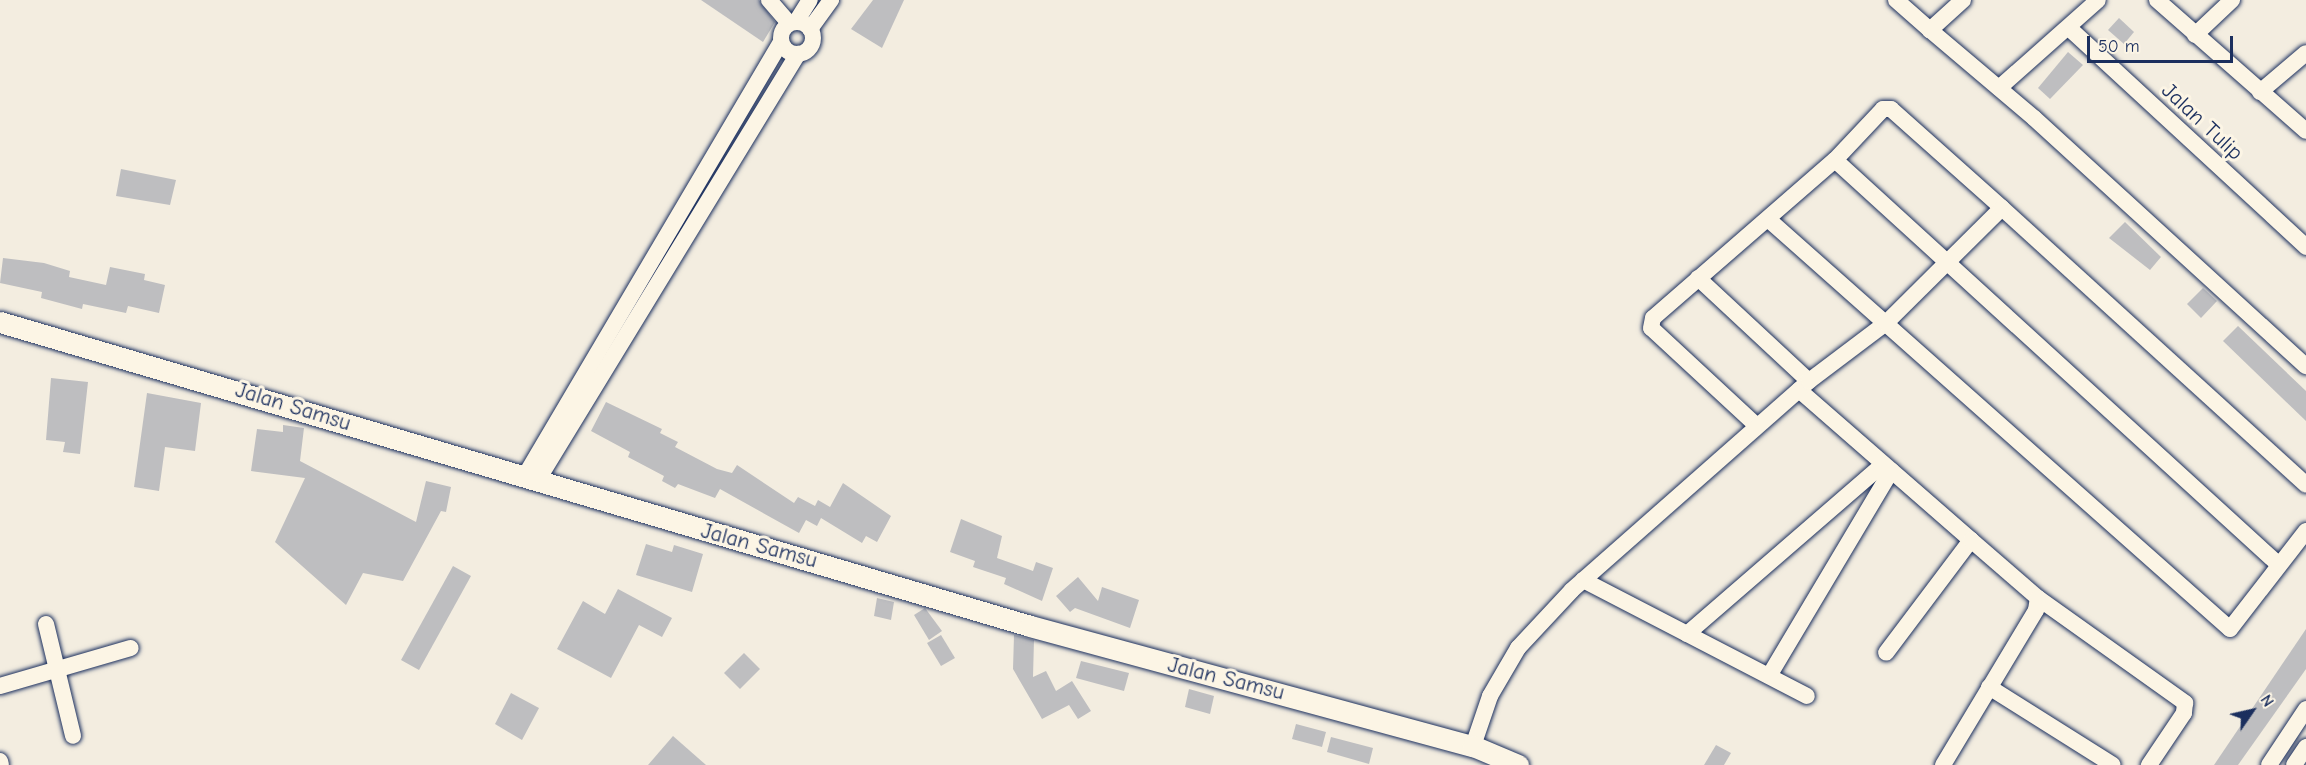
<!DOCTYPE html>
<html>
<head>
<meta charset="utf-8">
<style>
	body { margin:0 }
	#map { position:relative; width:2306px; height:765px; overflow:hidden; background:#f3ede0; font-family:"Comic Neue",sans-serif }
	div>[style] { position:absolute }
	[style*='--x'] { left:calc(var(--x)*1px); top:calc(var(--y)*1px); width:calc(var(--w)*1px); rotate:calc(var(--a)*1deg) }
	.building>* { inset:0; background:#bebec0 }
	.roads { filter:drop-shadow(0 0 2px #1b2f5e) drop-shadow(0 0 2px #1b2f5e) }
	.minor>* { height:16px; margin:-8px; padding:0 8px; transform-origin:8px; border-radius:8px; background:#fcf5e5 }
	.minor>.ring { margin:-8px; padding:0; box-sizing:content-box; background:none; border:16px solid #fcf5e5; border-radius:50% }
	.tertiary>* { height:21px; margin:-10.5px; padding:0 10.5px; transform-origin:10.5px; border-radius:10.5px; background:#fcf5e5 }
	span { translate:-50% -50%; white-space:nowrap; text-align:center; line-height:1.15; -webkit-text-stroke:6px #fcf5e5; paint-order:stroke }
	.street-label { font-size:22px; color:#1b2f5e }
	.north { position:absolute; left:2222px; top:681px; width:60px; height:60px; -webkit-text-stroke:4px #fcf5e5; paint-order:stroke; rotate:56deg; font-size:16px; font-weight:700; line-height:24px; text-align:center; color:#1b2f5e }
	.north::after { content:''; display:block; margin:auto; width:21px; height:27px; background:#1b2f5e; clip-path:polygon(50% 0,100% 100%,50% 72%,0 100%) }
	.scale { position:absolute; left:2087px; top:36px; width:146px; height:27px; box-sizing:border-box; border:3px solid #1b2f5e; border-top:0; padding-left:8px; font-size:18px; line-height:21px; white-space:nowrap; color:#1b2f5e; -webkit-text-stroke:4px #fcf5e5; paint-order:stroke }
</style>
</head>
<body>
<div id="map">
	<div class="building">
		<div style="clip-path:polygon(701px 0,759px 0,775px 22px,763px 42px)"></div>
		<div style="clip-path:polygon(873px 0,904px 0,882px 48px,851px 29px)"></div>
		<div style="clip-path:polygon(2119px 18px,2134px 32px,2124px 44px,2108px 30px)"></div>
		<div style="clip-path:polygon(2068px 52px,2083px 65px,2050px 99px,2038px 88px)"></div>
		<div style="clip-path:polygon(121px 169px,176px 180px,170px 205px,116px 196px)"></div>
		<div style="clip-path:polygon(2125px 222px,2161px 257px,2150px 270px,2109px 238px)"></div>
		<div style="clip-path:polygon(3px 258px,44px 263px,70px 271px,69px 277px,106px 285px,110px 267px,145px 274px,144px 280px,165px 285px,159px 313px,128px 306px,126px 313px,83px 304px,82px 309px,41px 298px,42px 292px,0 283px)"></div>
		<div style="clip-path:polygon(2203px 288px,2217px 301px,2201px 318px,2187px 304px)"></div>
		<div style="clip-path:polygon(2238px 326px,2306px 391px,2306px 421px,2223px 341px)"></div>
		<div style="clip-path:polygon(51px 378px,88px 382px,80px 454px,63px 452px,65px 442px,46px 440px)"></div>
		<div style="clip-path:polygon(147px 393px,201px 403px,195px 451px,165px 447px,159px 491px,134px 487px)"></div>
		<div style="clip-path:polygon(606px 402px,662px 429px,660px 433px,678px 442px,675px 447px,717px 469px,732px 473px,737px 465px,794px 503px,798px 497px,815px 506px,818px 500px,830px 507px,843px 483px,891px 516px,877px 542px,866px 536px,862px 543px,821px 518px,817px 526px,806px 520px,799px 533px,720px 489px,715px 498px,678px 484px,675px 488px,662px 481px,664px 476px,628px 457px,630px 452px,591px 431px)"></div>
		<div style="clip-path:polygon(283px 425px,304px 428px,300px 461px,416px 522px,426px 481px,451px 487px,446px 512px,441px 511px,403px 581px,363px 573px,346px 605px,275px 542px,305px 478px,251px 471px,257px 429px,283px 432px)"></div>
		<div style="clip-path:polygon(961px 519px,1002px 536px,997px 558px,1033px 571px,1036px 562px,1053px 568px,1042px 601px,1004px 584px,1006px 578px,973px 567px,975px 561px,950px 552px)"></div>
		<div style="clip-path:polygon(646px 544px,672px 552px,674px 545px,703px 554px,692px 592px,636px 575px)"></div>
		<div style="clip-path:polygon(453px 566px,471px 576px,419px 670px,401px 660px)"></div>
		<div style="clip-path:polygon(1078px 577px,1098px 601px,1102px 587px,1139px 600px,1130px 628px,1075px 608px,1070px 612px,1056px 596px)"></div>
		<div style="clip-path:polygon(618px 589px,672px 618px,662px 637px,639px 625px,611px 678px,557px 649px,583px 601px,605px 614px)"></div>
		<div style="clip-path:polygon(877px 598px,894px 602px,891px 620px,874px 616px)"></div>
		<div style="clip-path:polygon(925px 608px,942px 631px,929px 640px,914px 615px)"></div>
		<div style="clip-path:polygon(2306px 629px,2306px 669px,2238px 765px,2214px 765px)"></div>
		<div style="clip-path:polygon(941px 635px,955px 658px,941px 666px,927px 643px)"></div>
		<div style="clip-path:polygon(1014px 635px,1034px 640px,1033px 677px,1046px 671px,1056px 691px,1072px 681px,1091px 711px,1078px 719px,1069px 705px,1042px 719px,1013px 669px)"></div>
		<div style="clip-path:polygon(744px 653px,760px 669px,740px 689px,724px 673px)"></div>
		<div style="clip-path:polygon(1081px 661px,1129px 673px,1124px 691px,1076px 678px)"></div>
		<div style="clip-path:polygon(1189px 689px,1214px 696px,1210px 714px,1185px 707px)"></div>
		<div style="clip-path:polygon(511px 693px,539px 708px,522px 740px,495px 724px)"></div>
		<div style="clip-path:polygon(1296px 724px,1326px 732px,1322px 747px,1292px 739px)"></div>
		<div style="clip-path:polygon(673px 736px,706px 765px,648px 765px)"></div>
		<div style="clip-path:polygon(1331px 737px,1373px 748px,1369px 764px,1327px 752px)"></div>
		<div style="clip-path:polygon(1716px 745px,1731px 753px,1724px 765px,1704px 765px)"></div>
	</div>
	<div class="roads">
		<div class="minor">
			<div style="--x:769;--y:0;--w:30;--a:49"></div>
			<div style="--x:1896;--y:0;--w:45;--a:41.4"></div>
			<div style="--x:1963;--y:0;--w:45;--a:137.7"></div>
			<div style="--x:1930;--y:30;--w:136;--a:40.2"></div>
			<div style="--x:2034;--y:118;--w:368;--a:42.4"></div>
			<div style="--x:2157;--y:0;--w:198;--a:41.3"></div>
			<div style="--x:796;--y:22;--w:26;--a:-58"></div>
			<div class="ring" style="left:781px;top:22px;width:16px;height:16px"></div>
			<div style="--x:2069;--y:28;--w:323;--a:42.7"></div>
			<div style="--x:810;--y:29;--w:36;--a:-54"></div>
			<div style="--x:2195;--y:35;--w:51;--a:-43.4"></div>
			<div style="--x:1999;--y:88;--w:132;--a:-41.6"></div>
			<div style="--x:2260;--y:92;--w:60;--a:-40.3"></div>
			<div style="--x:1835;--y:160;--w:601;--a:42.37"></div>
			<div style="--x:1769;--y:220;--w:616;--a:41.58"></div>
			<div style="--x:2230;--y:629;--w:124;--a:-52.2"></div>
			<div style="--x:1698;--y:278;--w:151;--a:42.9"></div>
			<div style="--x:1799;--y:390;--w:228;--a:41.1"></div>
			<div style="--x:1971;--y:540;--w:141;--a:127"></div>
			<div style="--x:1757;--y:426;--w:144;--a:-137.2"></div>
			<div style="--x:1651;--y:328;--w:10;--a:-79"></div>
			<div style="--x:1653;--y:318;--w:241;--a:-41"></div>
			<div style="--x:1835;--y:160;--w:70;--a:-46.7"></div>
			<div style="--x:1883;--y:109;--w:8;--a:0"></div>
			<div style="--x:1891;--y:109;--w:149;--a:41.7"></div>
			<div style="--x:526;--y:474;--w:502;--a:-59.45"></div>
			<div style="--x:539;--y:478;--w:497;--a:-58.6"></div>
			<div style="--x:1971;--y:540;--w:89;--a:40.9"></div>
			<div style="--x:2038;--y:598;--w:181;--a:35.5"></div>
			<div style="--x:2185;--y:703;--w:10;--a:96"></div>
			<div style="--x:2184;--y:713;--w:63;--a:123.9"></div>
			<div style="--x:1583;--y:580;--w:252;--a:27.4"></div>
			<div style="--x:46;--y:624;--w:115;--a:76.4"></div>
			<div style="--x:1687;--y:634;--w:259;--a:-40.9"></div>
			<div style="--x:1769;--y:676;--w:239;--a:-59.2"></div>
			<div style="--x:0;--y:686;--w:136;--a:-16.2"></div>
			<div style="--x:1989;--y:687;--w:146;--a:32.2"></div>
			<div style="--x:1473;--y:746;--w:53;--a:-71.2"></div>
			<div style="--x:1490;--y:696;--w:56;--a:-59.7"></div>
			<div style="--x:1518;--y:648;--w:79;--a:-47"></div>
			<div style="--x:1572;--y:590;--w:316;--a:-41.4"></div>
			<div style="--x:1809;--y:381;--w:96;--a:-37"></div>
			<div style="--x:1886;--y:323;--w:163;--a:-44.8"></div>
			<div style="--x:2002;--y:208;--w:411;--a:42.3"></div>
			<div style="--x:0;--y:761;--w:4;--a:76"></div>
			<div style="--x:1943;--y:765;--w:181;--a:-59"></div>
			<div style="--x:2036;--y:610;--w:12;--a:-81"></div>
			<div style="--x:2269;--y:765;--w:67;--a:-56.5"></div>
			<div style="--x:2294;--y:765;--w:22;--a:-56"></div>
		</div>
		<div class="tertiary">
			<div style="--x:0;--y:322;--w:1074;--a:16.44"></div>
			<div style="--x:1030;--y:626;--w:459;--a:15.2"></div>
			<div style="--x:1473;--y:746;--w:49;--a:22.9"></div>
		</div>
	</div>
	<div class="street-label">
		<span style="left:2202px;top:122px;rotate:43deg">Jalan Tulip</span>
		<span style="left:293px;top:407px;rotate:17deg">Jalan Samsu</span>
		<span style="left:759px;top:546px;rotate:15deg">Jalan Samsu</span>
		<span style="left:1226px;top:679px;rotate:14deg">Jalan Samsu</span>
	</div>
	<div class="north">N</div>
	<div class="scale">50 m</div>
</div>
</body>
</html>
